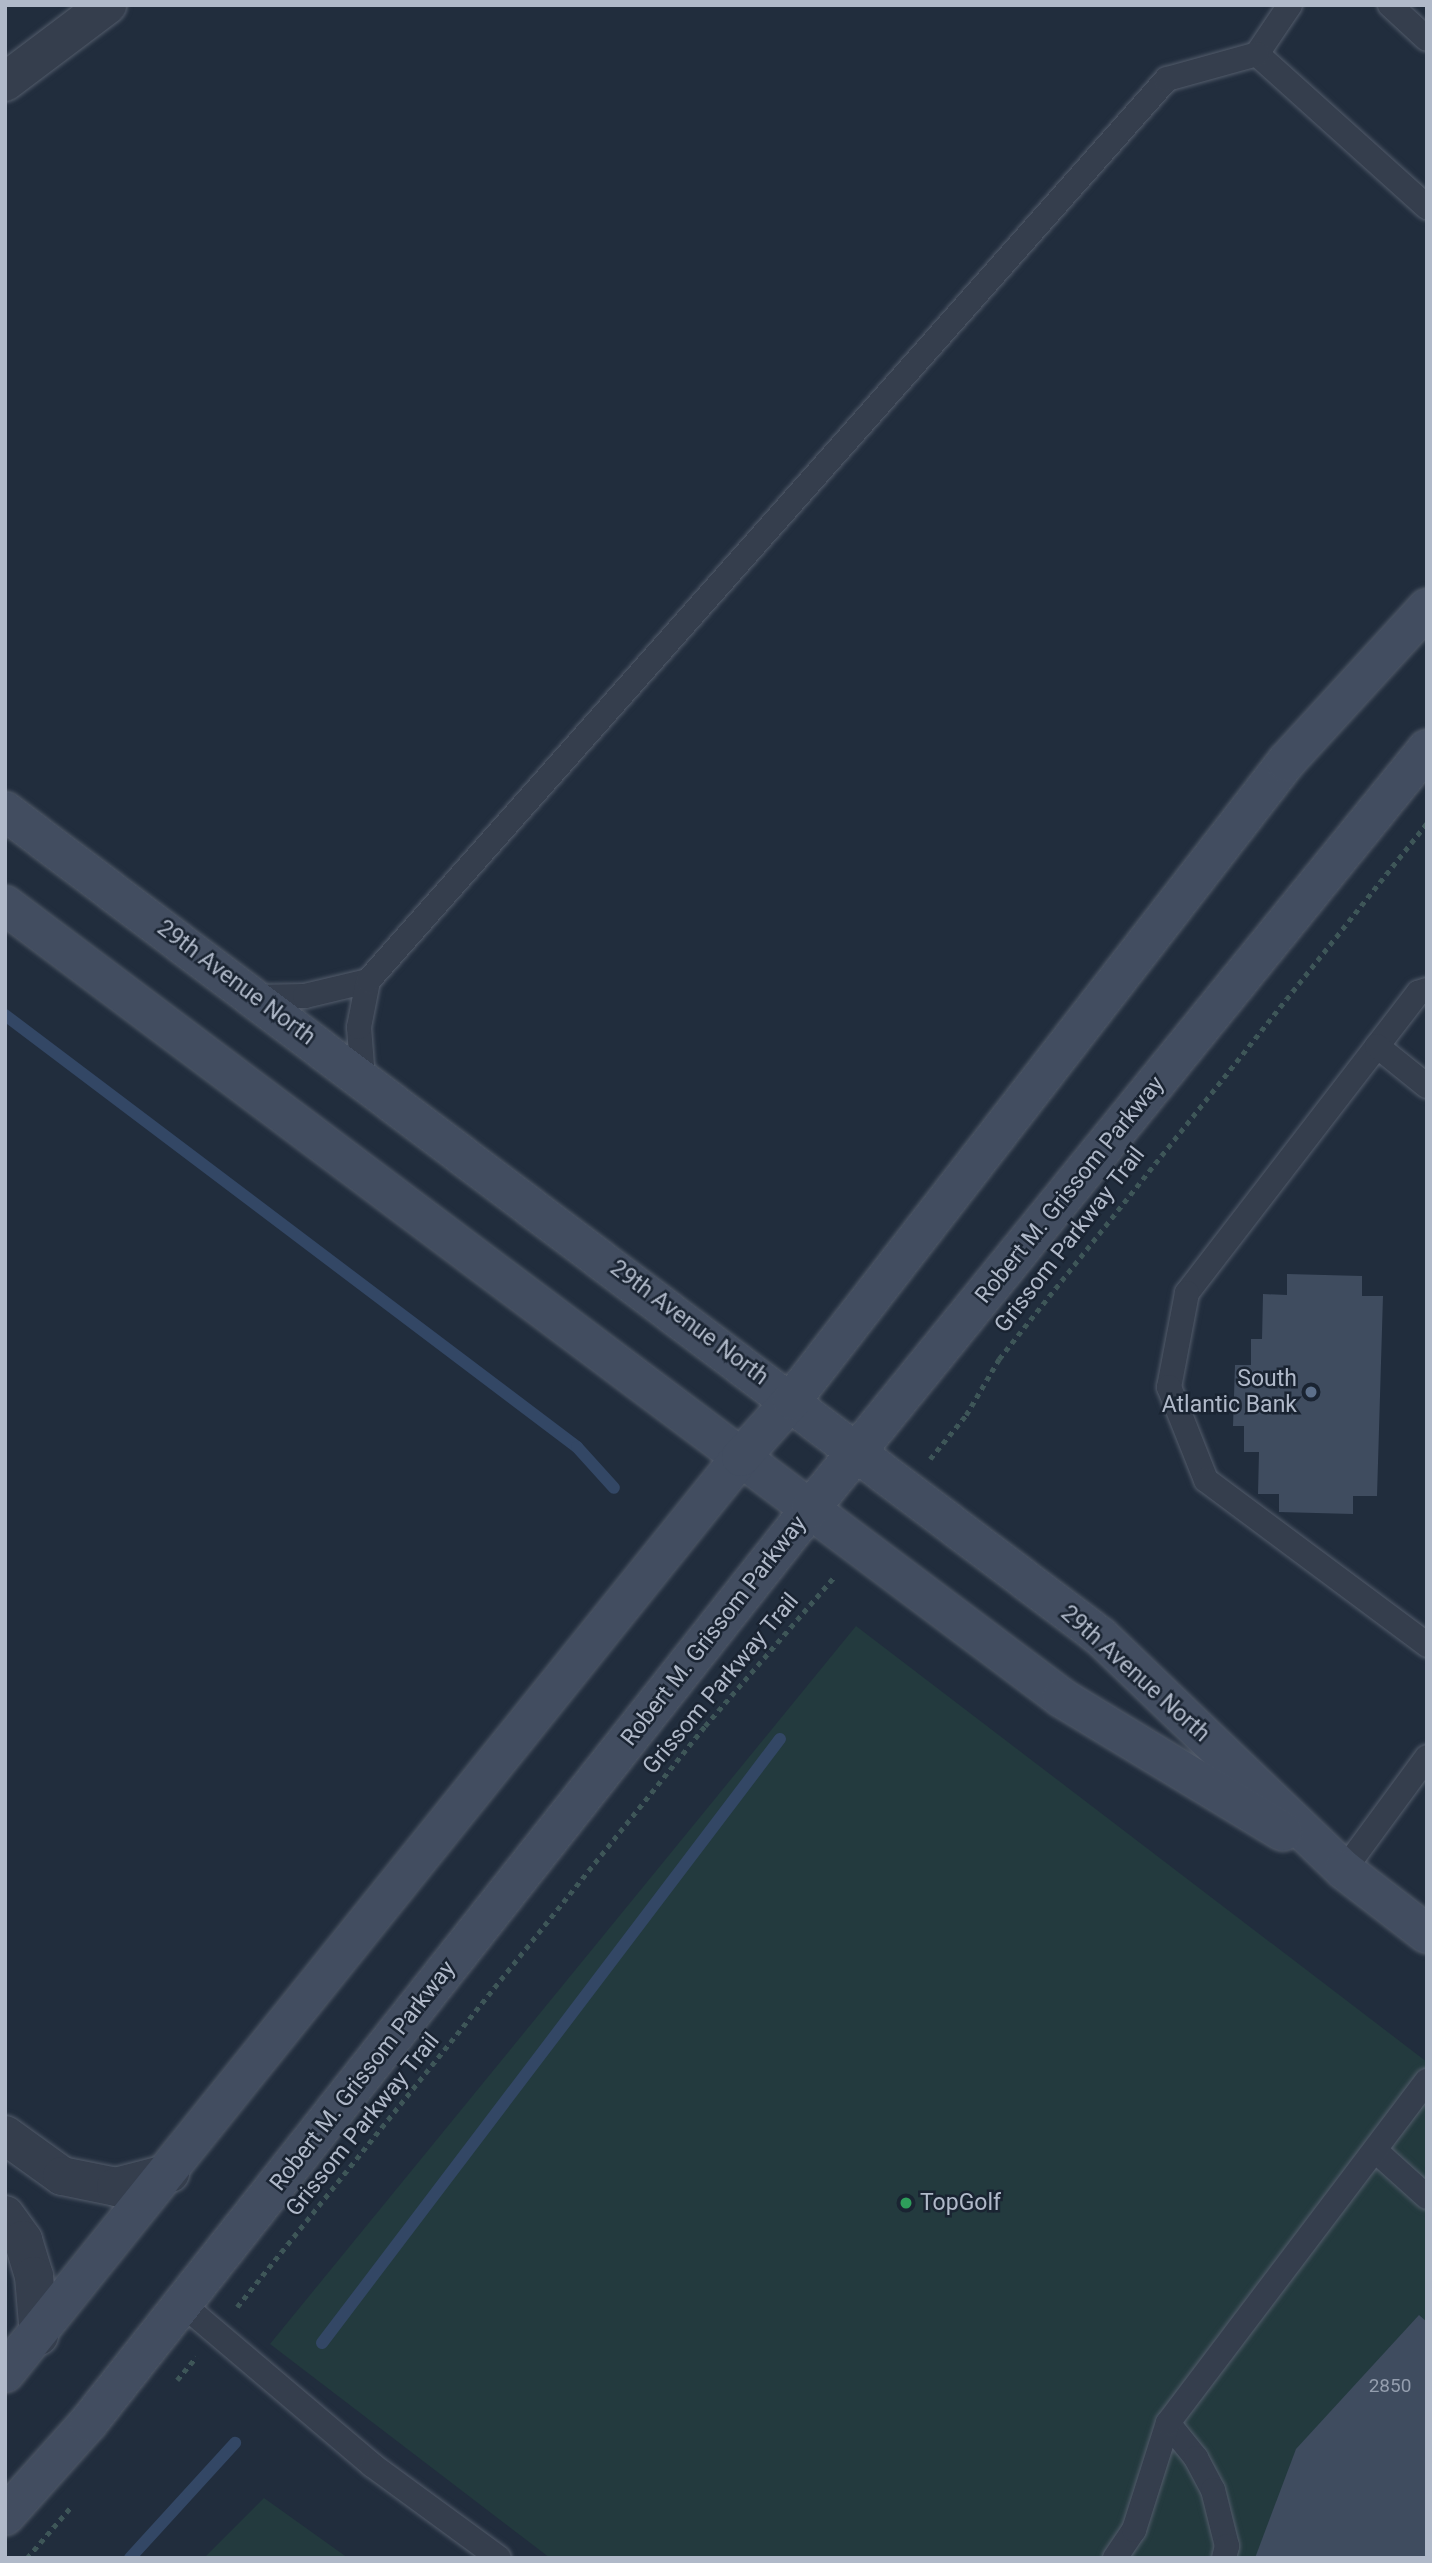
<!DOCTYPE html>
<html>
<head>
<meta charset="utf-8">
<style>
	body { margin:0 }
	#map { position:relative; width:1432px; height:2563px; overflow:hidden; background:#212d3d; font-family:Roboto,sans-serif }
	div>[style] { position:absolute }
	[style*='--x'] { left:calc(var(--x)*1px); top:calc(var(--y)*1px); width:calc(var(--w)*1px); rotate:calc(var(--a)*1deg) }
	.green>* { inset:0; background:#233a3e }
	.stream>* { height:12px; margin:-6px; padding:0 6px; transform-origin:6px; border-radius:6px; background:#334765 }
	.building>* { inset:0; background:#3f4c5f }
	.path>* { height:4.5px; margin-top:-2.25px; transform-origin:0; background:repeating-linear-gradient(90deg,#3e5658 0 5px,transparent 0 10px) }
	.roads { filter:drop-shadow(0 0 2px #535c6b) drop-shadow(0 0 2px #535c6b) }
	.service>* { height:24px; margin:-12px; padding:0 12px; transform-origin:12px; border-radius:12px; background:#353e4d }
	.minor>* { height:38px; margin:-19px; padding:0 19px; transform-origin:19px; border-radius:19px; background:#353e4d }
	.secondary>* { height:38px; margin:-19px; padding:0 19px; transform-origin:19px; border-radius:19px; background:#424d60 }
	.dots>* { width:19px; height:19px; translate:-50% -50%; box-sizing:border-box; border:4px solid #1a2432; border-radius:50% }
	span { translate:-50% -50%; white-space:nowrap; text-align:center; line-height:1.15; -webkit-text-stroke:5px #1a2432; paint-order:stroke }
	.number-label { font-size:19px; color:#949eae }
	.number-label span { -webkit-text-stroke-width:0 }
	.street-label { font-size:23px; color:#b0b9c9 }
	.poi-label { font-size:23px; color:#b0b9c9 }
	.right { translate:-100% -50%; text-align:right }
	.left { translate:0 -50%; text-align:left }
	.frame { position:absolute; inset:0; border:7px solid #b0b9c9; pointer-events:none }
</style>
</head>
<body>
<div id="map">
	<div class="green">
		<div style="clip-path:polygon(856px 1626px,1427px 2062px,1427px 2558px,550px 2558px,270px 2344px)"></div>
		<div style="clip-path:polygon(264px 2498px,348px 2558px,204px 2558px)"></div>
	</div>
	<div class="stream">
		<div style="--x:5;--y:1015;--w:717;--a:37.06"></div>
		<div style="--x:577;--y:1447;--w:55;--a:47.9"></div>
		<div style="--x:322;--y:2343;--w:758;--a:-52.83"></div>
		<div style="--x:130;--y:2558;--w:156;--a:-47.6"></div>
	</div>
	<div class="building">
		<div style="clip-path:polygon(1287px 1274px,1362px 1276px,1362px 1296px,1383px 1296px,1377px 1496px,1353px 1496px,1353px 1514px,1279px 1512px,1279px 1494px,1258px 1494px,1259px 1452px,1244px 1452px,1244px 1426px,1233px 1426px,1235px 1365px,1251px 1365px,1251px 1339px,1262px 1339px,1263px 1294px,1287px 1295px)"></div>
		<div style="clip-path:polygon(1419px 2315px,1427px 2322px,1427px 2558px,1255px 2558px,1296px 2449px)"></div>
	</div>
	<div class="path">
		<div style="--x:930;--y:1459;--w:57;--a:-50.7"></div>
		<div style="--x:966;--y:1415;--w:65;--a:-59.5"></div>
		<div style="--x:999;--y:1359;--w:686;--a:-51.39"></div>
		<div style="--x:237;--y:2307;--w:746;--a:-51.15"></div>
		<div style="--x:705;--y:1726;--w:197;--a:-49.1"></div>
		<div style="--x:177;--y:2380;--w:30;--a:-50"></div>
		<div style="--x:27;--y:2558;--w:66;--a:-49.3"></div>
	</div>
	<div class="roads">
		<div class="service">
			<div style="--x:1290;--y:5;--w:59;--a:124"></div>
			<div style="--x:1257;--y:54;--w:229;--a:42"></div>
			<div style="--x:1390;--y:5;--w:50;--a:42.6"></div>
			<div style="--x:1427;--y:990;--w:9;--a:162"></div>
			<div style="--x:1418;--y:993;--w:379;--a:127.6"></div>
			<div style="--x:1187;--y:1293;--w:96;--a:100.8"></div>
			<div style="--x:1169;--y:1387;--w:100;--a:68.3"></div>
			<div style="--x:1206;--y:1480;--w:276;--a:36.7"></div>
			<div style="--x:254;--y:997;--w:51;--a:-1.1"></div>
			<div style="--x:305;--y:996;--w:65;--a:-13.4"></div>
			<div style="--x:1377;--y:1046;--w:64;--a:38.7"></div>
			<div style="--x:363;--y:1079;--w:52;--a:-94.4"></div>
			<div style="--x:359;--y:1027;--w:47;--a:-78.9"></div>
			<div style="--x:368;--y:981;--w:1205;--a:-48.47"></div>
			<div style="--x:1167;--y:79;--w:93;--a:-15.5"></div>
			<div style="--x:1344;--y:1870;--w:140;--a:-53.7"></div>
			<div style="--x:1377;--y:2152;--w:67;--a:42"></div>
			<div style="--x:180;--y:2302;--w:252;--a:40.3"></div>
			<div style="--x:372;--y:2465;--w:157;--a:36.2"></div>
			<div style="--x:1168;--y:2423;--w:45;--a:51.3"></div>
			<div style="--x:1196;--y:2458;--w:36;--a:62"></div>
			<div style="--x:1213;--y:2490;--w:58;--a:76"></div>
			<div style="--x:1227;--y:2546;--w:12;--a:104"></div>
			<div style="--x:1115;--y:2558;--w:34;--a:-56"></div>
			<div style="--x:1134;--y:2530;--w:112;--a:-72.4"></div>
			<div style="--x:1168;--y:2423;--w:429;--a:-52.9"></div>
		</div>
		<div class="minor">
			<div style="--x:5;--y:82;--w:128;--a:-37"></div>
			<div style="--x:5;--y:2135;--w:70;--a:35.7"></div>
			<div style="--x:62;--y:2176;--w:55;--a:11.5"></div>
			<div style="--x:116;--y:2187;--w:56;--a:-14.5"></div>
			<div style="--x:5;--y:2215;--w:31;--a:54"></div>
			<div style="--x:23;--y:2240;--w:38;--a:73"></div>
			<div style="--x:34;--y:2276;--w:60;--a:85.2"></div>
		</div>
		<div class="secondary">
			<div style="--x:5;--y:811;--w:1371;--a:37"></div>
			<div style="--x:1100;--y:1636;--w:338;--a:43.8"></div>
			<div style="--x:1344;--y:1870;--w:105;--a:37.6"></div>
			<div style="--x:5;--y:905;--w:1321;--a:36.88"></div>
			<div style="--x:1062;--y:1698;--w:258;--a:31.2"></div>
			<div style="--x:5;--y:2373;--w:1175;--a:-51.22"></div>
			<div style="--x:741;--y:1457;--w:76;--a:-48.2"></div>
			<div style="--x:792;--y:1400;--w:807;--a:-52.25"></div>
			<div style="--x:1286;--y:762;--w:209;--a:-47.5"></div>
			<div style="--x:5;--y:2516;--w:126;--a:-48.2"></div>
			<div style="--x:89;--y:2422;--w:1163;--a:-51.7"></div>
			<div style="--x:810;--y:1509;--w:979;--a:-50.93"></div>
		</div>
	</div>
	<div class="dots">
		<div style="left:1311px;top:1392px;background:#5c6f8a"></div>
		<div style="left:906px;top:2203px;background:#2e9e5b"></div>
	</div>
	<div class="number-label">
		<span style="left:1390px;top:2386px">2850</span>
	</div>
	<div class="street-label">
		<span style="left:236px;top:983px;rotate:37deg">29th Avenue North</span>
		<span style="left:1070px;top:1190px;rotate:-51deg">Robert M. Grissom Parkway</span>
		<span style="left:1070px;top:1240px;rotate:-52deg">Grissom Parkway Trail</span>
		<span style="left:689px;top:1323px;rotate:37deg">29th Avenue North</span>
		<span style="left:714px;top:1631px;rotate:-52deg">Robert M. Grissom Parkway</span>
		<span style="left:1135px;top:1674px;rotate:42deg">29th Avenue North</span>
		<span style="left:721px;top:1684px;rotate:-50deg">Grissom Parkway Trail</span>
		<span style="left:363px;top:2076px;rotate:-52deg">Robert M. Grissom Parkway</span>
		<span style="left:363px;top:2125px;rotate:-51deg">Grissom Parkway Trail</span>
	</div>
	<div class="poi-label">
		<span class="right" style="left:1297px;top:1392px">South<br>Atlantic Bank</span>
		<span class="left" style="left:920px;top:2203px">TopGolf</span>
	</div>
	<div class="frame"></div>
</div>
</body>
</html>
